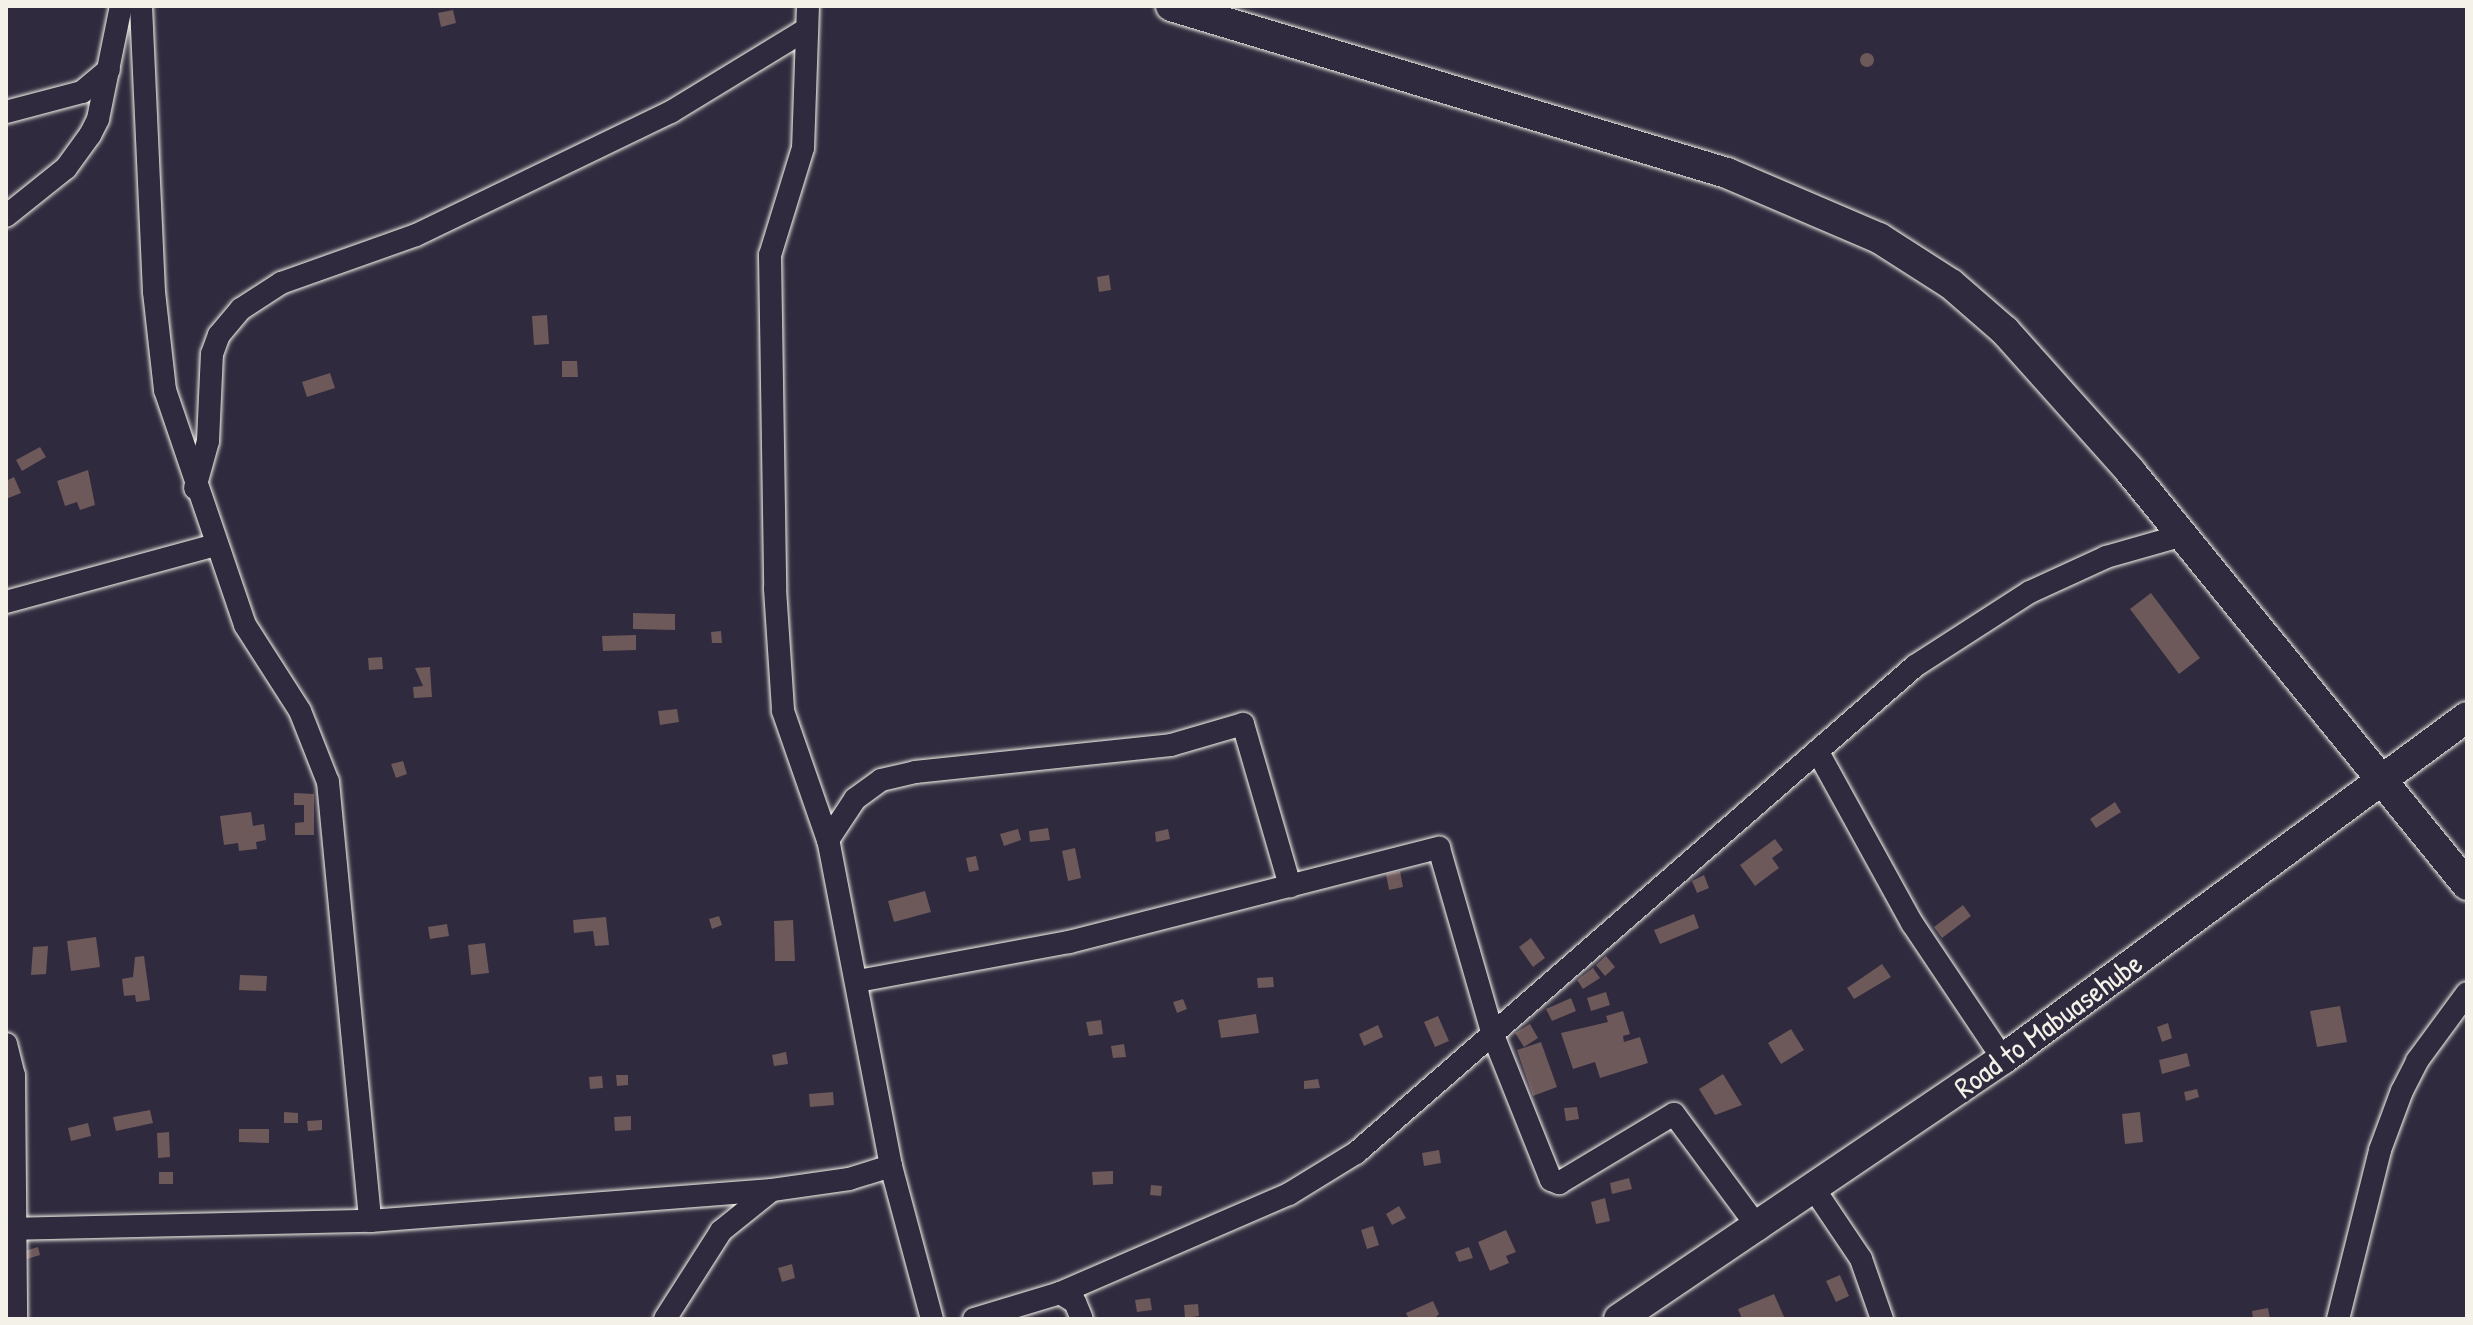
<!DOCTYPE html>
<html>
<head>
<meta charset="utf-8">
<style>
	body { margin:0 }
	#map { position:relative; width:2473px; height:1325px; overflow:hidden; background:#2f2a3d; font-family:"Patrick Hand",sans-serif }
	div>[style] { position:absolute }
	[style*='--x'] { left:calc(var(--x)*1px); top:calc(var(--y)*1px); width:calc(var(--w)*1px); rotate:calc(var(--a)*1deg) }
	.building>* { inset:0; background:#6d585a }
	.round { border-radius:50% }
	.roads { filter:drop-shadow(0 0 2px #f4f1e8) drop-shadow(0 0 2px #f4f1e8) }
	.street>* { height:22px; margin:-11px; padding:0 11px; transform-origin:11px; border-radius:11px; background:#2f2a3d }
	.secondary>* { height:30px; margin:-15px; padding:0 15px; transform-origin:15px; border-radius:15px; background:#2f2a3d }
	span { translate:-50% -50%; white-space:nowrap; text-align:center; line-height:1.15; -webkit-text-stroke:7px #2f2a3d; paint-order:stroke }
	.street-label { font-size:30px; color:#f4f1e8 }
	.frame { position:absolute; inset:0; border:8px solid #f4f1e8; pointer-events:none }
</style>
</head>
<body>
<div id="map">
	<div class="building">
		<div style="clip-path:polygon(453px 10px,456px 23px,441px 27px,438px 13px)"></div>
		<div class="round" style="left:1860px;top:53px;width:14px;height:14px"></div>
		<div style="clip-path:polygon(1109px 275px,1111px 290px,1099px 292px,1097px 277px)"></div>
		<div style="clip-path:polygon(547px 315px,549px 344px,534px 345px,532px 316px)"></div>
		<div style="clip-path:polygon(562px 361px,577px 361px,578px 377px,562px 377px)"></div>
		<div style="clip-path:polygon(330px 373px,335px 388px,307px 397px,302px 382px)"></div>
		<div style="clip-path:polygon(40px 447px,46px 457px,22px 471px,16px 460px)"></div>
		<div style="clip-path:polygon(88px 470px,95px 505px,80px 510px,77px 502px,65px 506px,57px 481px)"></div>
		<div style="clip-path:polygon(14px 477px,21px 493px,6px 499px,6px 481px)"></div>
		<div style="clip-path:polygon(2151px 593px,2200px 658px,2179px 674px,2130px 609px)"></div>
		<div style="clip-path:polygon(633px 613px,675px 614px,675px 630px,633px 629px)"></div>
		<div style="clip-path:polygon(721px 631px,722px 643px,712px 643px,711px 632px)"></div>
		<div style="clip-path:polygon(636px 635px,636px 650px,603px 651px,602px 636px)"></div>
		<div style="clip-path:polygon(382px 657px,383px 669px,369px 670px,368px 658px)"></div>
		<div style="clip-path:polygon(430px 667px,432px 697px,414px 698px,413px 687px,423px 686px,415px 668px)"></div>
		<div style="clip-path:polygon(677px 709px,679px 722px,660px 725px,658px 711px)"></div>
		<div style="clip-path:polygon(403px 761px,407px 774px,396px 778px,391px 764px)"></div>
		<div style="clip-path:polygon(294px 793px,314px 794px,314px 835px,295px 835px,295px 823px,304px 822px,304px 805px,294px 805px)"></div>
		<div style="clip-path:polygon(2115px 802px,2121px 812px,2096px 828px,2090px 819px)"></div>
		<div style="clip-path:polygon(251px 812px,253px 826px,264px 824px,266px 840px,256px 842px,257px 849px,239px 851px,238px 843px,224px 845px,220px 816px)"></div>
		<div style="clip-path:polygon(1048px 828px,1050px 840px,1030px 842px,1029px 831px)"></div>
		<div style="clip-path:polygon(1018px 829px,1021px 840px,1004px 846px,1000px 834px)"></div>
		<div style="clip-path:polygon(1168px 829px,1170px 839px,1156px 842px,1155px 832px)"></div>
		<div style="clip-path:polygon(1775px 839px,1783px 850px,1772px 858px,1779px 868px,1755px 886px,1740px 865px)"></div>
		<div style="clip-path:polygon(1075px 848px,1081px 878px,1068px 881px,1062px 851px)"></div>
		<div style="clip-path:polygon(976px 856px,979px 870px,969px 872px,966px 858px)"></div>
		<div style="clip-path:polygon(1400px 871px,1403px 887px,1389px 890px,1386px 874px)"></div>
		<div style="clip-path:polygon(1704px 875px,1709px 888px,1697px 893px,1692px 881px)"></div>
		<div style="clip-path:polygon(925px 891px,931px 912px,894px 922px,888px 901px)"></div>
		<div style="clip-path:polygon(1963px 905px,1971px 916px,1942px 938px,1934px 927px)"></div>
		<div style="clip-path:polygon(1694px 914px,1699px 928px,1660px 944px,1654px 930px)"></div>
		<div style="clip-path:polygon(719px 916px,722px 925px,712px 929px,709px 919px)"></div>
		<div style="clip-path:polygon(606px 917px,609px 945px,595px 946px,593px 931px,574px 933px,573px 920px)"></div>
		<div style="clip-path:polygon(793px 920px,795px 961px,775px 961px,774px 921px)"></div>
		<div style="clip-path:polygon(447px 924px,449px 936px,430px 939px,428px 927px)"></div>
		<div style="clip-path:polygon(96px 937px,100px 967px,71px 971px,67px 941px)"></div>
		<div style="clip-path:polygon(1531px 938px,1545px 958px,1533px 967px,1519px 947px)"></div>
		<div style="clip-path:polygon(485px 943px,489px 973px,471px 975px,468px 945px)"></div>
		<div style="clip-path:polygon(48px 946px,46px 974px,31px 975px,33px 947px)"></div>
		<div style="clip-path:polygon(144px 956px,150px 1000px,136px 1002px,135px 995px,124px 996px,122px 979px,133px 977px,135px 957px)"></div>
		<div style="clip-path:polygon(1606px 956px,1615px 967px,1605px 976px,1596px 965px)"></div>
		<div style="clip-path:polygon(1882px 964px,1891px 977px,1854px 999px,1847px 988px)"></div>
		<div style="clip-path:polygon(1593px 968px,1600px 978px,1583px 989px,1577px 980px)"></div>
		<div style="clip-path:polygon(240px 975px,267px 976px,266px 991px,239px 990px)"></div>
		<div style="clip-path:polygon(1273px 977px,1274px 987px,1258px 988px,1257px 978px)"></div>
		<div style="clip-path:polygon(1606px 992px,1610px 1005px,1591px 1011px,1587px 998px)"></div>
		<div style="clip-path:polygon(1571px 998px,1576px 1011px,1552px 1021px,1546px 1009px)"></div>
		<div style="clip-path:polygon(1183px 999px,1187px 1009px,1177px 1013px,1173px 1002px)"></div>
		<div style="clip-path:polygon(2340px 1006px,2347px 1042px,2317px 1047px,2310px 1011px)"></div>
		<div style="clip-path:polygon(1623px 1011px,1630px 1034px,1623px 1036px,1624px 1042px,1640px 1037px,1648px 1063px,1600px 1078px,1595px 1062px,1573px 1069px,1561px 1033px,1608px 1022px,1606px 1016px)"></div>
		<div style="clip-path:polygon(1256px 1014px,1259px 1033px,1221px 1038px,1218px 1020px)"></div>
		<div style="clip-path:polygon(1438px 1016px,1449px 1041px,1435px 1047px,1424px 1022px)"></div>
		<div style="clip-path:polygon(1101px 1020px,1103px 1034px,1089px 1036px,1086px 1022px)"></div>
		<div style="clip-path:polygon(2168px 1023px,2172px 1038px,2162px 1042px,2157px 1027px)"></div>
		<div style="clip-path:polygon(1530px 1024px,1538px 1038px,1524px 1047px,1515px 1033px)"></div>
		<div style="clip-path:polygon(1378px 1025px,1383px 1037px,1364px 1046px,1359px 1034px)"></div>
		<div style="clip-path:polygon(1791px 1029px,1804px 1050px,1781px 1064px,1768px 1043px)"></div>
		<div style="clip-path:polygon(1541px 1042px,1557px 1087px,1533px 1096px,1517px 1050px)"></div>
		<div style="clip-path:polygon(1124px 1044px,1126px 1057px,1113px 1058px,1111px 1046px)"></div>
		<div style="clip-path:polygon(786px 1052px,788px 1064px,774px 1066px,772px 1055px)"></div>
		<div style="clip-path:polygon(2187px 1053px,2190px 1066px,2162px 1074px,2159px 1060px)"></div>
		<div style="clip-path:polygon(1723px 1074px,1742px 1105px,1715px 1115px,1699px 1089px)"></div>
		<div style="clip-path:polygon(616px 1075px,628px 1075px,628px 1085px,617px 1086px)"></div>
		<div style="clip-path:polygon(602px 1076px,603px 1088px,590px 1089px,589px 1077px)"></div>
		<div style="clip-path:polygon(1318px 1079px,1320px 1088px,1304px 1089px,1304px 1081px)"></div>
		<div style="clip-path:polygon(2197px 1089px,2199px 1097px,2186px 1101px,2184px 1092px)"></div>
		<div style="clip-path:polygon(833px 1092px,834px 1105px,810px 1107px,809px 1094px)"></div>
		<div style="clip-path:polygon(1577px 1107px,1579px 1119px,1566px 1121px,1564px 1108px)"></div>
		<div style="clip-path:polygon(150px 1110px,153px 1123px,116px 1131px,113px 1117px)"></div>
		<div style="clip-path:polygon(284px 1112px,298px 1113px,298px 1123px,284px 1123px)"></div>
		<div style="clip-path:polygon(2140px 1112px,2143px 1142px,2125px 1144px,2122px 1114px)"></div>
		<div style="clip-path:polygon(631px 1116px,631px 1130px,615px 1131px,614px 1117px)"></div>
		<div style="clip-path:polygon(322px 1120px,322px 1130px,308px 1131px,307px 1121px)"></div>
		<div style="clip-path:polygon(88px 1123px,91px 1136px,71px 1141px,68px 1128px)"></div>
		<div style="clip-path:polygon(239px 1129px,269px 1129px,269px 1143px,239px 1142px)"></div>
		<div style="clip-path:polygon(169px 1132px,170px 1157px,158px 1158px,157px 1133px)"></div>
		<div style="clip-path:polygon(1439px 1150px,1441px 1163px,1424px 1166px,1422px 1153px)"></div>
		<div style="clip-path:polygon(1113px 1171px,1113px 1184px,1093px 1185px,1092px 1172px)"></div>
		<div style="clip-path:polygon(159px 1172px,173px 1172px,173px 1184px,159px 1184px)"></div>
		<div style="clip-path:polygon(1629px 1178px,1632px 1189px,1612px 1194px,1610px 1183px)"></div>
		<div style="clip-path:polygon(1151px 1185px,1162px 1186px,1161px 1196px,1150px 1195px)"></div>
		<div style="clip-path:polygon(1605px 1198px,1610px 1221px,1596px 1224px,1591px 1202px)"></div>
		<div style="clip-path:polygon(1399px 1206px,1406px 1218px,1392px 1225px,1386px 1214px)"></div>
		<div style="clip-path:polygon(1373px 1226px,1379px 1245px,1367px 1249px,1361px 1230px)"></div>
		<div style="clip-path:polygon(1506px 1230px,1516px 1252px,1506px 1256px,1509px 1263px,1490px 1271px,1478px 1242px)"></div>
		<div style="clip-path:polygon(38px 1247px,40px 1255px,27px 1259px,25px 1251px)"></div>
		<div style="clip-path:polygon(1469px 1247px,1473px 1258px,1459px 1262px,1455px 1252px)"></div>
		<div style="clip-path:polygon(792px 1264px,795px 1278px,782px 1282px,778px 1268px)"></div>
		<div style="clip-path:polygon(1840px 1275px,1849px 1296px,1836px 1302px,1826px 1281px)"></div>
		<div style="clip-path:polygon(1774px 1294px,1785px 1319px,1742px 1319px,1738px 1309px)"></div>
		<div style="clip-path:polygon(1150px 1298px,1152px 1310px,1137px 1312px,1135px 1300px)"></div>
		<div style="clip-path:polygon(1433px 1301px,1439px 1314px,1434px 1319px,1409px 1319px,1406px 1313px)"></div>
		<div style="clip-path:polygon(1198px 1304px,1199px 1316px,1185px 1318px,1184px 1305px)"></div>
		<div style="clip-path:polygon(2268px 1308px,2270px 1319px,2253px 1319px,2252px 1311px)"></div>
	</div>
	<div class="roads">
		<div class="street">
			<div style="--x:141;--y:6;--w:286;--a:87.4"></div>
			<div style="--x:154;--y:292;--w:99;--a:83.6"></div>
			<div style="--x:165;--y:390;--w:248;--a:71.2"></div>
			<div style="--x:245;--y:625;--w:102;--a:57.4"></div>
			<div style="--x:300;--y:711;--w:76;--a:68.5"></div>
			<div style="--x:328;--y:782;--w:441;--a:84.5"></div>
			<div style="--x:808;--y:6;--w:142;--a:92"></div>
			<div style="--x:803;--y:148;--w:112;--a:107.1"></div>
			<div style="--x:770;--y:255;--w:334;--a:89.1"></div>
			<div style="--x:775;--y:589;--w:122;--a:86.2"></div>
			<div style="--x:783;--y:711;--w:137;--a:70.8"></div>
			<div style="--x:6;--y:112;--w:79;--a:-14.7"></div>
			<div style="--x:82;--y:92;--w:35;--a:-40"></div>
			<div style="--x:6;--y:216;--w:77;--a:-38.7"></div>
			<div style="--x:66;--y:168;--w:41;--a:-54"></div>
			<div style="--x:90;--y:135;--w:18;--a:-63"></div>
			<div style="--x:98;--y:119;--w:115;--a:-78.5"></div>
			<div style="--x:195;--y:488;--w:49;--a:-74.5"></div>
			<div style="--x:208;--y:441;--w:87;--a:-87.4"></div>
			<div style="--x:212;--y:354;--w:20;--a:-70"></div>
			<div style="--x:219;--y:335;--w:34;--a:-50"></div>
			<div style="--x:241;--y:309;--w:48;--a:-33"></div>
			<div style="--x:281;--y:283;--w:143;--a:-19.6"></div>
			<div style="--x:416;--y:235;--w:283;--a:-25.8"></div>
			<div style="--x:671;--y:112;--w:159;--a:-31.4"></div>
			<div style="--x:6;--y:602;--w:218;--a:-15.2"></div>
			<div style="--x:1819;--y:754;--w:193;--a:61.2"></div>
			<div style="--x:1912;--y:923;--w:164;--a:56.2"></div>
			<div style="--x:858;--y:981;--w:215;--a:-10.5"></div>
			<div style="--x:1069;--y:942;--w:382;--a:-14.3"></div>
			<div style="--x:1439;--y:848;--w:195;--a:73.9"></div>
			<div style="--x:1493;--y:1035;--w:156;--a:68.2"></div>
			<div style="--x:1551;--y:1180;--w:9;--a:21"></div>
			<div style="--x:1559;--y:1183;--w:134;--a:-31"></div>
			<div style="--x:1674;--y:1114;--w:143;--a:53.5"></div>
			<div style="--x:6;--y:1044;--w:32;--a:76"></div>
			<div style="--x:14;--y:1075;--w:244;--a:89.5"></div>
			<div style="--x:1814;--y:1189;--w:84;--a:56.1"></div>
			<div style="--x:1861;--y:1259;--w:64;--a:70.7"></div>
			<div style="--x:6;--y:1229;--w:364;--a:-1.3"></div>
			<div style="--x:370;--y:1221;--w:403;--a:-4.4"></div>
			<div style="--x:772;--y:1190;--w:78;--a:-8.1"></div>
			<div style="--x:849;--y:1179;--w:44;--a:-17.2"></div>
			<div style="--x:1060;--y:1293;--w:249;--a:-23.4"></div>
			<div style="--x:1289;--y:1194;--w:79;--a:-31.5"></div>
			<div style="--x:1356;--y:1153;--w:741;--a:-41.06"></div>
			<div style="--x:1915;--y:666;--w:137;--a:-32.8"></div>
			<div style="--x:2030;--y:592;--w:84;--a:-24.7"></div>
			<div style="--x:2106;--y:557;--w:80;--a:-15.9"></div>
			<div style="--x:665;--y:1319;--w:104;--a:-57.5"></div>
			<div style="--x:721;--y:1231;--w:65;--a:-38.8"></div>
			<div style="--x:932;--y:1319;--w:158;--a:-105"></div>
			<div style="--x:891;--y:1166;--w:332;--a:-100.9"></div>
			<div style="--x:828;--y:840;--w:49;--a:-56.6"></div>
			<div style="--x:855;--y:799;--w:32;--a:-36"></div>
			<div style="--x:881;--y:780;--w:35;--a:-13"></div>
			<div style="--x:915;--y:772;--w:257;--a:-6"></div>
			<div style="--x:1171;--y:745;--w:75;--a:-16.3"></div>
			<div style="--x:1243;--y:724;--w:169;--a:73.8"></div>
			<div style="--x:974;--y:1319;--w:90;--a:-16.8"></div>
			<div style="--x:1060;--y:1293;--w:17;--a:31"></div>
			<div style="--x:1075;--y:1302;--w:18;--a:68"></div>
			<div style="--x:2338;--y:1319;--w:174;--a:-76"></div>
			<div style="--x:2380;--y:1150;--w:63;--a:-69.6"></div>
			<div style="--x:2402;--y:1091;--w:34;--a:-63"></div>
			<div style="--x:2417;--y:1061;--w:84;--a:-53.7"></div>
		</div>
		<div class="secondary">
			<div style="--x:1171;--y:6;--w:581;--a:16.72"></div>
			<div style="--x:1727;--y:173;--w:165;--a:23.2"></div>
			<div style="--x:1879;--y:238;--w:85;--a:32.6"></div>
			<div style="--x:1951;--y:284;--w:72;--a:41"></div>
			<div style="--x:2005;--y:331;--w:188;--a:48.2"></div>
			<div style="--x:2130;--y:471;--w:534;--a:50.85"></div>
			<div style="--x:1619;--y:1319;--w:464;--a:-34.1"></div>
			<div style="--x:2003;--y:1059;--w:576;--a:-36.39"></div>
		</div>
	</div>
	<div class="street-label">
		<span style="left:2048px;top:1025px;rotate:-36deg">Road to Mabuasehube</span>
	</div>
	<div class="frame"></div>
</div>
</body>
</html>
